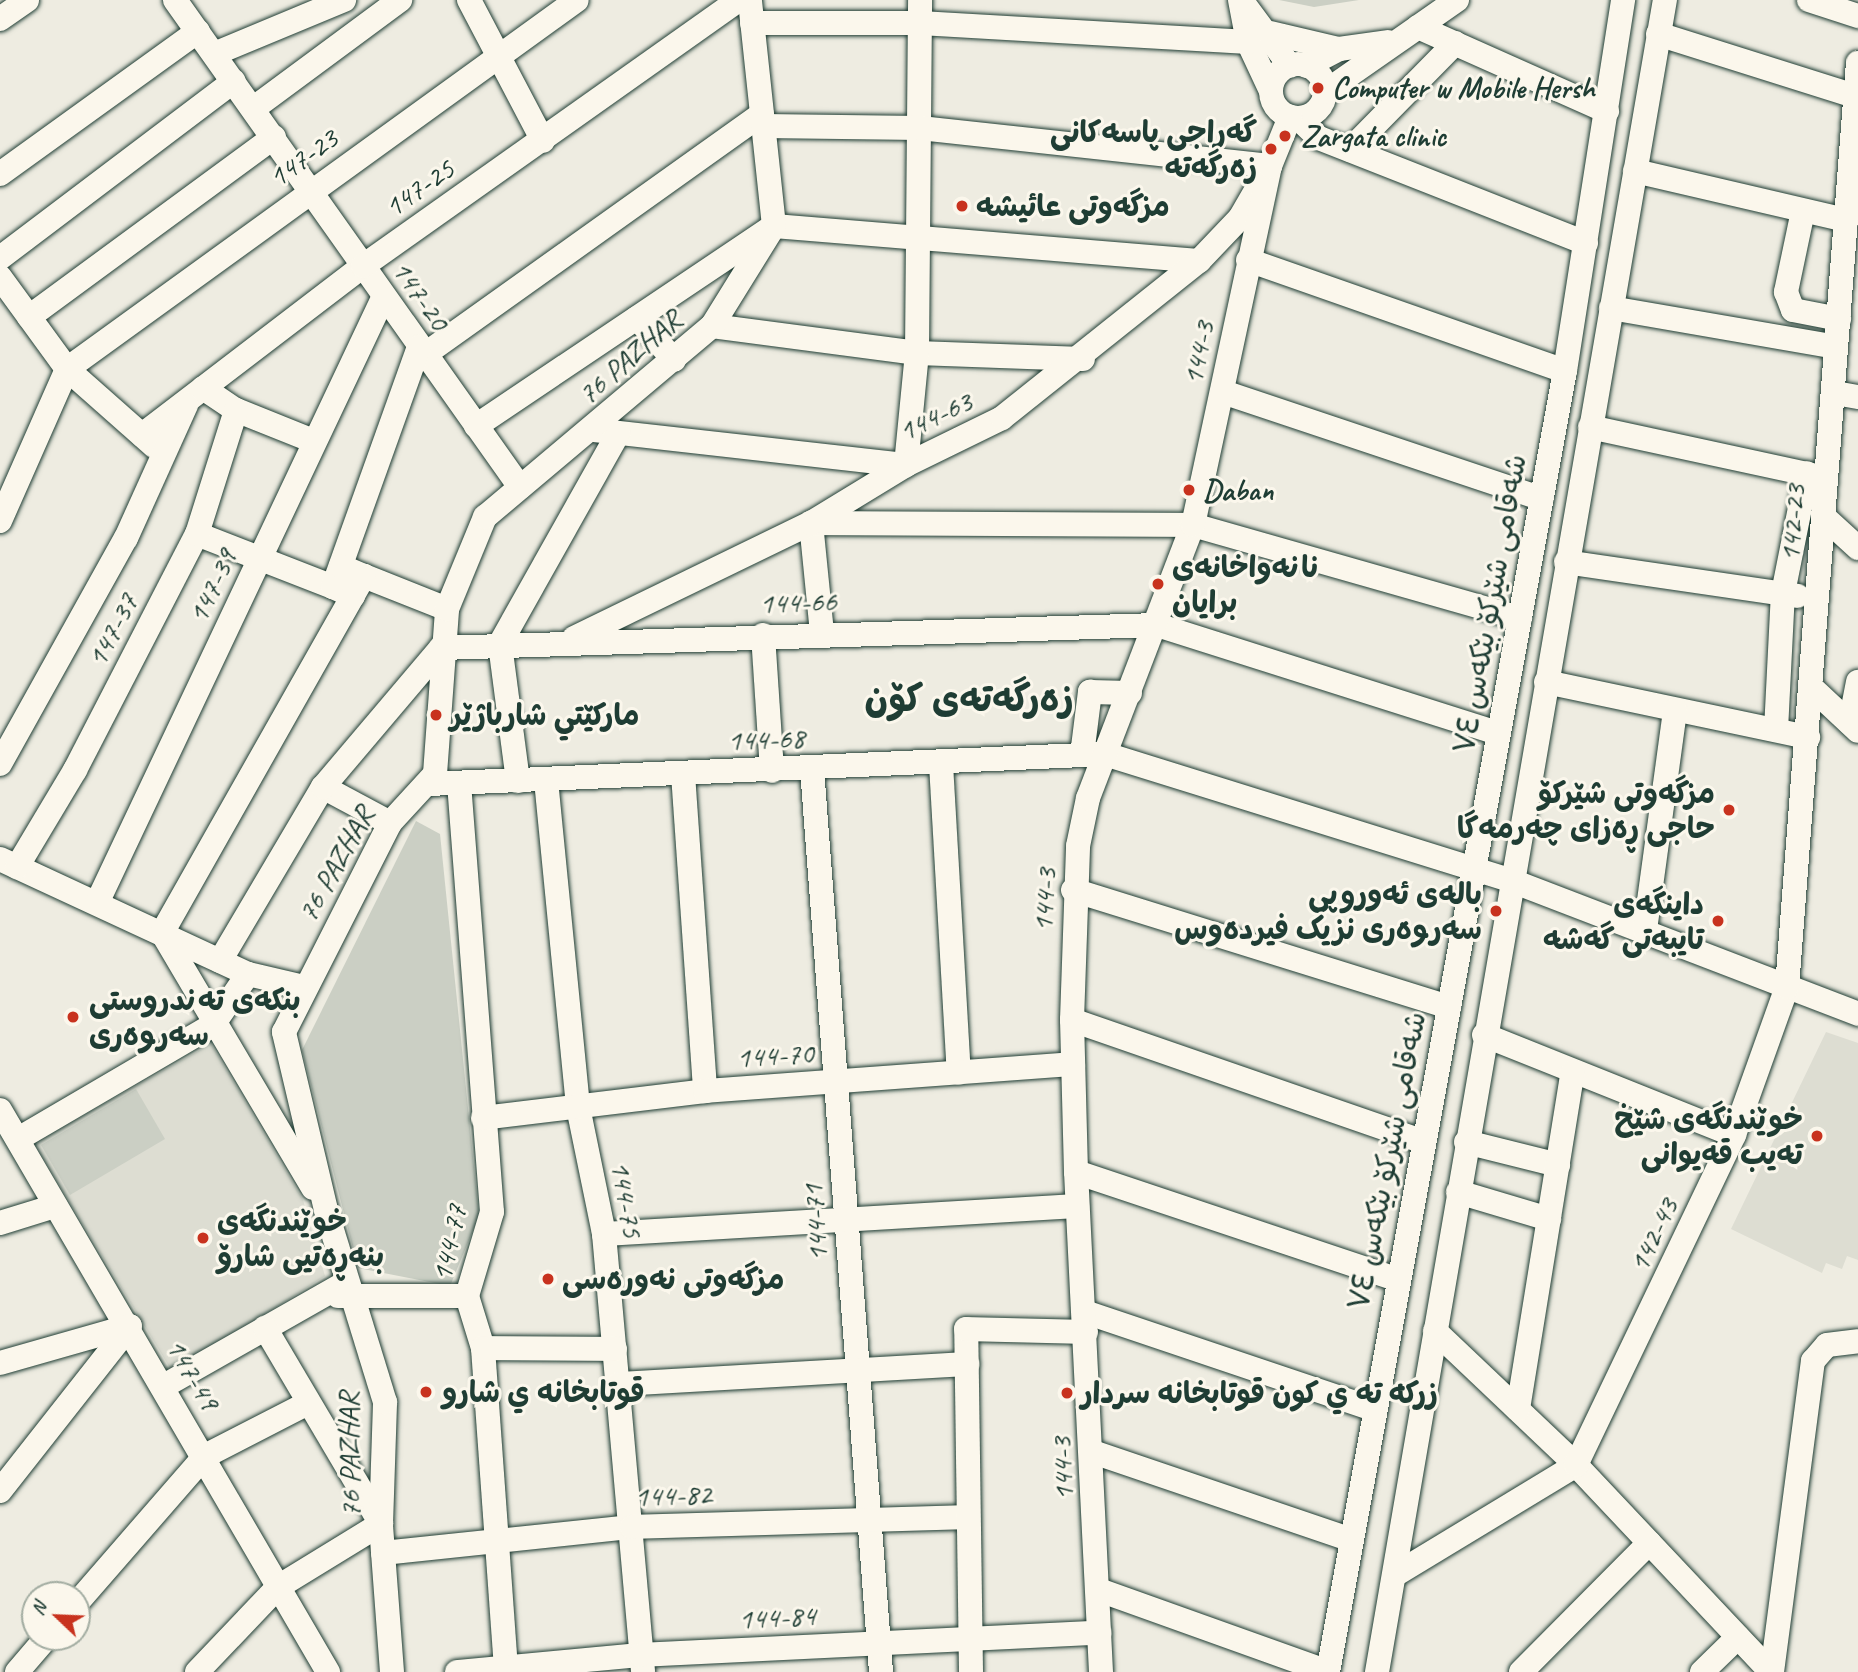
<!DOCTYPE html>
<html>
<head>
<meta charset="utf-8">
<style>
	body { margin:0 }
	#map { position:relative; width:1858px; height:1672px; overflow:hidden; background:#eeece1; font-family:Caveat,"Playpen Sans Arabic",sans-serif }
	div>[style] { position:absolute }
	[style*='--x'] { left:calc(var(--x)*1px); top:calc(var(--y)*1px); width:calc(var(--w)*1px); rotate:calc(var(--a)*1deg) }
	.built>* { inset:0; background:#ddddd2 }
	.green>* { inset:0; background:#cbcfc4 }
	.roads { filter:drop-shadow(0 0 2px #1f3d34) drop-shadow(0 0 2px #1f3d34) }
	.minor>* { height:24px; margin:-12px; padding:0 12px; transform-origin:12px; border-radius:12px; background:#fbf7ec }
	.minor>.ring { margin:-12px; padding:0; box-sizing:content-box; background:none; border:24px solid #fbf7ec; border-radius:50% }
	.dots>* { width:19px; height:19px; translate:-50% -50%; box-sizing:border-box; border:4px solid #fbf7ec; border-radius:50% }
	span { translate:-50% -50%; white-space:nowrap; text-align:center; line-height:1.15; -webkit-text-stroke:6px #fbf7ec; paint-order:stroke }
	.poi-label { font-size:30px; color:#1f3d34; font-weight:700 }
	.left { translate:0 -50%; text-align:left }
	.right { translate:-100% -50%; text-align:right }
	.street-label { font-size:30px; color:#1f3d34 }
	.district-label { font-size:37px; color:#1f3d34; font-weight:700 }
	.north { position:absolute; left:21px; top:1581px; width:70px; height:70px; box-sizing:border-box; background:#fbf7ec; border:2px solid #a3ada2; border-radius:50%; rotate:293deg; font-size:19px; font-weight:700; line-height:28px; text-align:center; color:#1f3d34 }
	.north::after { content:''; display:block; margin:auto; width:24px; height:32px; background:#c8321e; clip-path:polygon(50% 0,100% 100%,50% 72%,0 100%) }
</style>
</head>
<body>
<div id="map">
	<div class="built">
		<div style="clip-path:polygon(1826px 1032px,1858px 1043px,1858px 1260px,1847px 1256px,1842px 1269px,1826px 1263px,1822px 1273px,1731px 1229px)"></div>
		<div style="clip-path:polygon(211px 1044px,303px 1200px,325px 1276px,173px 1373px,34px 1143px)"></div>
	</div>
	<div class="green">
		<div style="clip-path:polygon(1279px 0,1359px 0,1314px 7px)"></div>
		<div style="clip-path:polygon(416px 821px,440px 834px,479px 1216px,450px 1286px,358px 1268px,302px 1050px)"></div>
		<div style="clip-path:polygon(136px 1089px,165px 1139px,70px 1195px,41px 1145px)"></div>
	</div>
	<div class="roads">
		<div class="minor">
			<div style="--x:175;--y:0;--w:597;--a:54.69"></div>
			<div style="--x:469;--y:0;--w:159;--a:62.3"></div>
			<div style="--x:1240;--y:0;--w:43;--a:79.2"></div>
			<div style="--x:1248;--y:42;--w:54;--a:64.9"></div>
			<div style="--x:1241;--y:0;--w:82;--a:53.4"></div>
			<div style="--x:1809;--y:0;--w:52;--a:18.1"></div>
			<div style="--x:0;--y:19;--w:33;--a:-35"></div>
			<div style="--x:752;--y:23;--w:168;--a:0"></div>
			<div style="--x:920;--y:23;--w:329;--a:3.3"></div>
			<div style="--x:1418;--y:27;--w:207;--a:24"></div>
			<div style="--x:1270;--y:33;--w:71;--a:13.1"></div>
			<div style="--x:1658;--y:34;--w:207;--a:17.5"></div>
			<div style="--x:214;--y:54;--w:141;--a:-22.6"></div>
			<div class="ring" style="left:1271px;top:64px;width:30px;height:30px"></div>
			<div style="--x:1307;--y:66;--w:36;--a:-28"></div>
			<div style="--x:1339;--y:49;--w:49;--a:-8.1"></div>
			<div style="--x:1325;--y:92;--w:161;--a:-34.9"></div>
			<div style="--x:254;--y:108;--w:182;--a:-36.5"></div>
			<div style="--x:1298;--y:118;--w:29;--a:44"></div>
			<div style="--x:1319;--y:138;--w:287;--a:21.5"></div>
			<div style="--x:1350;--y:150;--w:150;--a:-45.5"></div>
			<div style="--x:1635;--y:171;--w:217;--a:13.1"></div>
			<div style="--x:0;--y:174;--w:244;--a:-35.8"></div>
			<div style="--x:1803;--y:211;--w:83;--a:101.9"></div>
			<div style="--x:1786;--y:292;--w:19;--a:69"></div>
			<div style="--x:1793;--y:310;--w:47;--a:11.1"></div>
			<div style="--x:0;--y:258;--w:293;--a:-37.1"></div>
			<div style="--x:1248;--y:260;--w:336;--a:19.3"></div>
			<div style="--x:0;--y:277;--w:114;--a:53.9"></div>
			<div style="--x:67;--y:369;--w:116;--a:41.5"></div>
			<div style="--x:1611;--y:308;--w:228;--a:9.8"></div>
			<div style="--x:29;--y:317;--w:304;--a:-36.3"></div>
			<div style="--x:637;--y:318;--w:56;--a:48.6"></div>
			<div style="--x:712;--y:326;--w:207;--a:7.5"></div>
			<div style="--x:917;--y:353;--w:166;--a:2.1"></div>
			<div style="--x:424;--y:355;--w:415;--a:-35.5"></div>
			<div style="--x:67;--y:369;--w:629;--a:-35.89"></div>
			<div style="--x:203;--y:388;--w:40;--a:34"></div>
			<div style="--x:236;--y:410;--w:83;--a:21.9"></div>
			<div style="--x:1223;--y:392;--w:336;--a:18.5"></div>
			<div style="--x:1835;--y:393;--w:23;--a:10"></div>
			<div style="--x:476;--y:426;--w:359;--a:-33.9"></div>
			<div style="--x:774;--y:226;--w:426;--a:4.7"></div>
			<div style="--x:1590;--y:427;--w:237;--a:12.2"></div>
			<div style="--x:593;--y:430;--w:315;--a:6.4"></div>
			<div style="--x:906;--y:465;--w:113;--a:-84.4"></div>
			<div style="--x:917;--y:353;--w:353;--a:-89.5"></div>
			<div style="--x:142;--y:435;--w:278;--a:-37.4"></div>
			<div style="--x:363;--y:266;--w:460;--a:-35.3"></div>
			<div style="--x:1824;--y:517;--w:46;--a:42.4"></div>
			<div style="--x:0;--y:521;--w:166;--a:-66.2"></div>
			<div style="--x:197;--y:534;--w:146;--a:21.3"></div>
			<div style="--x:333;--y:587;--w:33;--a:-20"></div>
			<div style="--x:364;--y:576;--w:89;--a:21.7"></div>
			<div style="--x:1566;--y:562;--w:234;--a:8.3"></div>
			<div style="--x:353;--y:596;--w:22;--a:-156"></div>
			<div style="--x:333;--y:587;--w:255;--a:-70.3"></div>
			<div style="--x:822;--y:633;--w:111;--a:-95.7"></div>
			<div style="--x:811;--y:523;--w:382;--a:0.3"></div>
			<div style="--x:1193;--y:525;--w:340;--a:15.9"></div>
			<div style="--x:763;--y:635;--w:136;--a:86.2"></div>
			<div style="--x:574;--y:638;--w:263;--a:-25.9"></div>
			<div style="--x:811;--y:523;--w:111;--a:-31.4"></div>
			<div style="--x:906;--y:465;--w:107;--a:-26.1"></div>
			<div style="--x:1002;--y:418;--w:252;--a:-38.6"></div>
			<div style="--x:1199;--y:261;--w:59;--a:-46.4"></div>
			<div style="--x:1240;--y:218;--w:60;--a:-60"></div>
			<div style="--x:1270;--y:166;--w:352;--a:-173.8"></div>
			<div style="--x:920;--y:128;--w:157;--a:-179.3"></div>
			<div style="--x:1546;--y:682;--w:268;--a:11.9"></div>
			<div style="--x:1811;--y:687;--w:64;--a:43.1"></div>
			<div style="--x:1850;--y:723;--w:42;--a:-79"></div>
			<div style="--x:1776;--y:730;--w:137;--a:-87.1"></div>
			<div style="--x:1783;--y:593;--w:122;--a:-78.7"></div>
			<div style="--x:1082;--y:755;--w:64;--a:-82.8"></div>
			<div style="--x:1090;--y:692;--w:40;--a:1.4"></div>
			<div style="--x:0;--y:764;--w:259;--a:-60.9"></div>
			<div style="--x:126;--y:538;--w:146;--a:-65.7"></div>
			<div style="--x:941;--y:764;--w:309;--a:86.7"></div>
			<div style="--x:812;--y:769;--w:906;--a:85.63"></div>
			<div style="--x:683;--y:774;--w:318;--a:86"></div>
			<div style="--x:546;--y:780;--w:329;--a:84.4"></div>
			<div style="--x:578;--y:1107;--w:130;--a:78.4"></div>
			<div style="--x:604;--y:1234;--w:440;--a:84.9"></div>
			<div style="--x:518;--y:781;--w:138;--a:-97.5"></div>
			<div style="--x:500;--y:644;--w:241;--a:-60.7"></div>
			<div style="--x:459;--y:783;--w:430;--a:85.6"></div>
			<div style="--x:492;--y:1212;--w:88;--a:106.6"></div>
			<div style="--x:467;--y:1296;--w:54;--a:72.9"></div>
			<div style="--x:483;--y:1348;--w:325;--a:85.9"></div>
			<div style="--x:429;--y:784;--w:677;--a:-2.54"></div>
			<div style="--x:1105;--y:754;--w:430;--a:17.3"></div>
			<div style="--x:1515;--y:882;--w:368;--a:21"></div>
			<div style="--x:323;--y:787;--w:76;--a:28.2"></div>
			<div style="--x:0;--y:859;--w:273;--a:24.9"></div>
			<div style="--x:248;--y:974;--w:57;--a:13.1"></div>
			<div style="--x:17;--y:867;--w:113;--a:-59.1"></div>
			<div style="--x:75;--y:770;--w:266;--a:-62.7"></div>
			<div style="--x:197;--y:534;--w:130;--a:-72.5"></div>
			<div style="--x:1073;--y:890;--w:394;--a:17.3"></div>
			<div style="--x:97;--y:903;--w:671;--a:-64.69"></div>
			<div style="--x:1645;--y:930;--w:222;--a:-82.2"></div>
			<div style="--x:220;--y:961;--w:202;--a:-59.4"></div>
			<div style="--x:323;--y:787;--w:182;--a:-49.7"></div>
			<div style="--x:441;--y:648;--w:716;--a:-1.84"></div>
			<div style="--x:1157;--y:625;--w:358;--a:17.6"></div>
			<div style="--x:1072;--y:1020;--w:370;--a:19.1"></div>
			<div style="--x:1484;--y:1035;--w:269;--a:21.8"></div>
			<div style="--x:0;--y:1110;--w:651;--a:59.73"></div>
			<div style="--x:483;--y:1118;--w:224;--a:-6.9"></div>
			<div style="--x:705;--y:1091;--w:369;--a:-4.2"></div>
			<div style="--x:18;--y:1139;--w:226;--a:-30.3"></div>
			<div style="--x:213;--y:1025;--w:62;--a:-55.5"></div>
			<div style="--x:1466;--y:1142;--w:95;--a:14"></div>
			<div style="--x:1076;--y:1172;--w:337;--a:18.5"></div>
			<div style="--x:313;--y:1188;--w:296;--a:-120.6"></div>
			<div style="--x:162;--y:933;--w:410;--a:-60.5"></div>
			<div style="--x:364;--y:576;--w:25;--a:-157"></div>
			<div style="--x:1458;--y:1192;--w:95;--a:16.5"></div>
			<div style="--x:0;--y:1223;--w:58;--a:-17.2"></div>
			<div style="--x:604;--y:1234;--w:474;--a:-3.4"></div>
			<div style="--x:338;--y:1296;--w:129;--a:0"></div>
			<div style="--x:1085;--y:1312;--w:305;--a:18.6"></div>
			<div style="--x:1435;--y:1331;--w:195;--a:43.5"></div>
			<div style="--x:1576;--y:1465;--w:284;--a:46.7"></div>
			<div style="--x:483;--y:1348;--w:132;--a:0.4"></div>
			<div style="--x:0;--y:1363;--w:135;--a:-15.9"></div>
			<div style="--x:619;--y:1384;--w:349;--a:-3.3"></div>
			<div style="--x:164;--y:1386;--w:210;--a:-29.6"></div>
			<div style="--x:1518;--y:1409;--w:342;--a:-80.8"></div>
			<div style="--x:1093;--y:1452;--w:273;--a:18.8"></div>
			<div style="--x:0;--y:1491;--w:210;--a:-51.8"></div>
			<div style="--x:383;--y:1553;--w:250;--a:-6"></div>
			<div style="--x:632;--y:1527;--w:335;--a:-1.7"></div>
			<div style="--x:1398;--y:1573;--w:208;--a:-31.2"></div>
			<div style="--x:1576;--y:1465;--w:366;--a:-64.4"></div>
			<div style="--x:1734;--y:1135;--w:157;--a:-70.3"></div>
			<div style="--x:1787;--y:987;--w:927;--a:-85.61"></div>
			<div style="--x:1099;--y:1590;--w:243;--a:19.7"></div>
			<div style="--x:77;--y:1603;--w:195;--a:-49"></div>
			<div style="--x:205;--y:1456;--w:114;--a:-27.2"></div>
			<div style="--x:17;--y:1672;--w:46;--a:-49.4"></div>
			<div style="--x:197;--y:1672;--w:117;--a:-46.4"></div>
			<div style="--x:278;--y:1587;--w:121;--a:-31.5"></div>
			<div style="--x:381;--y:1524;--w:228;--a:-120.6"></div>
			<div style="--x:392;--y:1672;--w:148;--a:-94.3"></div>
			<div style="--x:381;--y:1524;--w:122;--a:-88.1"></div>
			<div style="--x:385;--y:1402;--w:201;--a:-107.1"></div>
			<div style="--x:326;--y:1210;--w:183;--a:-103.3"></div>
			<div style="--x:284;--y:1032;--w:234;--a:-63.1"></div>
			<div style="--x:390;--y:823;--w:67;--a:-47.4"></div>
			<div style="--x:435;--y:774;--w:165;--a:-85.8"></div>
			<div style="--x:447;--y:609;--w:100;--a:-67.6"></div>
			<div style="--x:485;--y:517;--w:297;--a:-40.1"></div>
			<div style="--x:712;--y:326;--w:118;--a:-58.2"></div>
			<div style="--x:774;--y:226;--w:227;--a:-96.1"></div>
			<div style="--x:457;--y:1672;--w:185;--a:-5.3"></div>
			<div style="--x:641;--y:1655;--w:459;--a:-2.8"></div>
			<div style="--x:971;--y:1672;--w:343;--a:-90.8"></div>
			<div style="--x:966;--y:1329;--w:120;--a:1.4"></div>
			<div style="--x:1101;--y:1672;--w:501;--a:-92.86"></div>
			<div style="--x:1076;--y:1172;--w:152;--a:-91.5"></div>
			<div style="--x:1072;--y:1020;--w:174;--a:-88"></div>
			<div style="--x:1078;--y:846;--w:49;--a:-78.2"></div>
			<div style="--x:1088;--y:798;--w:292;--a:-69"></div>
			<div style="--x:1193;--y:525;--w:367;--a:-77.9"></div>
			<div style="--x:1270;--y:166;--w:53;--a:-67.8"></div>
			<div style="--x:1328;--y:1672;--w:1322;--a:-79.68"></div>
			<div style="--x:1565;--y:371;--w:376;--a:-81.1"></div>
			<div style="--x:1377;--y:1672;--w:1697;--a:-80.23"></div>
			<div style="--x:1521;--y:1672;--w:182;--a:-45.2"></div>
			<div style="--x:1702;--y:1672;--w:50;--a:-44.2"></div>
			<div style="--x:1772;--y:1672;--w:314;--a:-82.5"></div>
			<div style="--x:1813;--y:1361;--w:21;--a:-49"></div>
			<div style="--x:1827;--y:1345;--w:31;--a:-7"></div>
		</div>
	</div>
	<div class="dots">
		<div style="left:1318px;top:88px;background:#c8321e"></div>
		<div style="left:1285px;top:136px;background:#c8321e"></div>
		<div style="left:1271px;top:149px;background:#c8321e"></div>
		<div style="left:962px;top:206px;background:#c8321e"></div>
		<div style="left:1189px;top:490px;background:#c8321e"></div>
		<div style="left:1158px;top:584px;background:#c8321e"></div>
		<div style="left:436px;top:715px;background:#c8321e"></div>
		<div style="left:1729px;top:810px;background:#c8321e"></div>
		<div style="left:1496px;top:911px;background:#c8321e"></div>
		<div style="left:1718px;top:921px;background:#c8321e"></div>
		<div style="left:73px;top:1017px;background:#c8321e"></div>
		<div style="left:1817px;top:1136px;background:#c8321e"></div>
		<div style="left:203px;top:1238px;background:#c8321e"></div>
		<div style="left:548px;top:1279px;background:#c8321e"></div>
		<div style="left:426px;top:1392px;background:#c8321e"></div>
		<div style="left:1067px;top:1393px;background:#c8321e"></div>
	</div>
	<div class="poi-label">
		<span class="left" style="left:1332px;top:88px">Computer w Mobile Hersh</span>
		<span class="right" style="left:1257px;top:149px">گەراجی پاسەکانی<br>زەرگەتە</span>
		<span class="left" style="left:1301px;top:136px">Zargata clinic</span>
		<span class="left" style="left:976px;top:206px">مزگەوتی عائیشە</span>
		<span class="left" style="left:1203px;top:490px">Daban</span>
		<span class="left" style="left:1172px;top:584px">نانەواخانەی<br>برایان</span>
		<span class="left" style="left:450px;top:715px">مارکێتي شارباژێر</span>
		<span class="right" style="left:1715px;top:810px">مزگەوتی شێرکۆ<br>حاجی ڕەزای چەرمەگا</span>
		<span class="right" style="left:1482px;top:911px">بالەی ئەوروپی<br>سەروەری نزیک فیردەوس</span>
		<span class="right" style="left:1704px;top:921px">داینگەی<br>تایبەتی گەشە</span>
		<span class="left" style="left:89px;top:1017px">بنکەی تەندروستی<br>سەروەری</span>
		<span class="right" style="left:1803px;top:1136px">خوێندنگەی شێخ<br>تەیب قەیوانی</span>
		<span class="left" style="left:217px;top:1238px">خوێندنگەی<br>بنەڕەتیی شارۆ</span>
		<span class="left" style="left:562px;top:1279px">مزگەوتی نەورەسی</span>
		<span class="left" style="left:442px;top:1392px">قوتابخانه ي شارو</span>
		<span class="left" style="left:1081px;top:1393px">زركه ته ي كون قوتابخانه سردار</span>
	</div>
	<div class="street-label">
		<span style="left:303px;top:158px;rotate:-36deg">147-23</span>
		<span style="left:419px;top:188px;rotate:-35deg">147-25</span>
		<span style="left:421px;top:295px;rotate:55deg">147-20</span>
		<span style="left:1198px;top:353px;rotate:-79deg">144-3</span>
		<span style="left:629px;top:357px;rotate:-41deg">76 PAZHAR</span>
		<span style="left:935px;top:416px;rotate:-26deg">144-63</span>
		<span style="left:1792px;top:523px;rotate:-86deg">142-23</span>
		<span style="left:212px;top:586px;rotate:-65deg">147-39</span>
		<span style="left:798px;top:602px;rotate:-2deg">144-66</span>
		<span style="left:1490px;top:604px;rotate:-80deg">شەقامی شێرکۆ بێکەس ٧٤</span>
		<span style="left:112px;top:630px;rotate:-63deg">147-37</span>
		<span style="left:766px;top:739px;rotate:-2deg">144-68</span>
		<span style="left:335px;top:864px;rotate:-61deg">76 PAZHAR</span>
		<span style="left:1044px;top:900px;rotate:-87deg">144-3</span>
		<span style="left:775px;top:1055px;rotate:-4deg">144-70</span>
		<span style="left:1387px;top:1161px;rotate:-79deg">شەقامی شێرکۆ بێکەس ٧٤</span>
		<span style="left:627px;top:1199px;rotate:80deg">144-75</span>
		<span style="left:815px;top:1223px;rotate:-94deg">144-71</span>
		<span style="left:1653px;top:1235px;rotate:-65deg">142-43</span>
		<span style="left:449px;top:1243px;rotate:-78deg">144-77</span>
		<span style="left:193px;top:1374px;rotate:60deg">147-49</span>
		<span style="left:349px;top:1455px;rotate:-91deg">76 PAZHAR</span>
		<span style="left:1062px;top:1469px;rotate:-93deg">144-3</span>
		<span style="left:673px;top:1495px;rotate:-2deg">144-82</span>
		<span style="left:777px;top:1617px;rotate:-3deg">144-84</span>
	</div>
	<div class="district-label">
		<span style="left:969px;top:699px">زەرگەتەی کۆن</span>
	</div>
	<div class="north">N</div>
</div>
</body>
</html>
